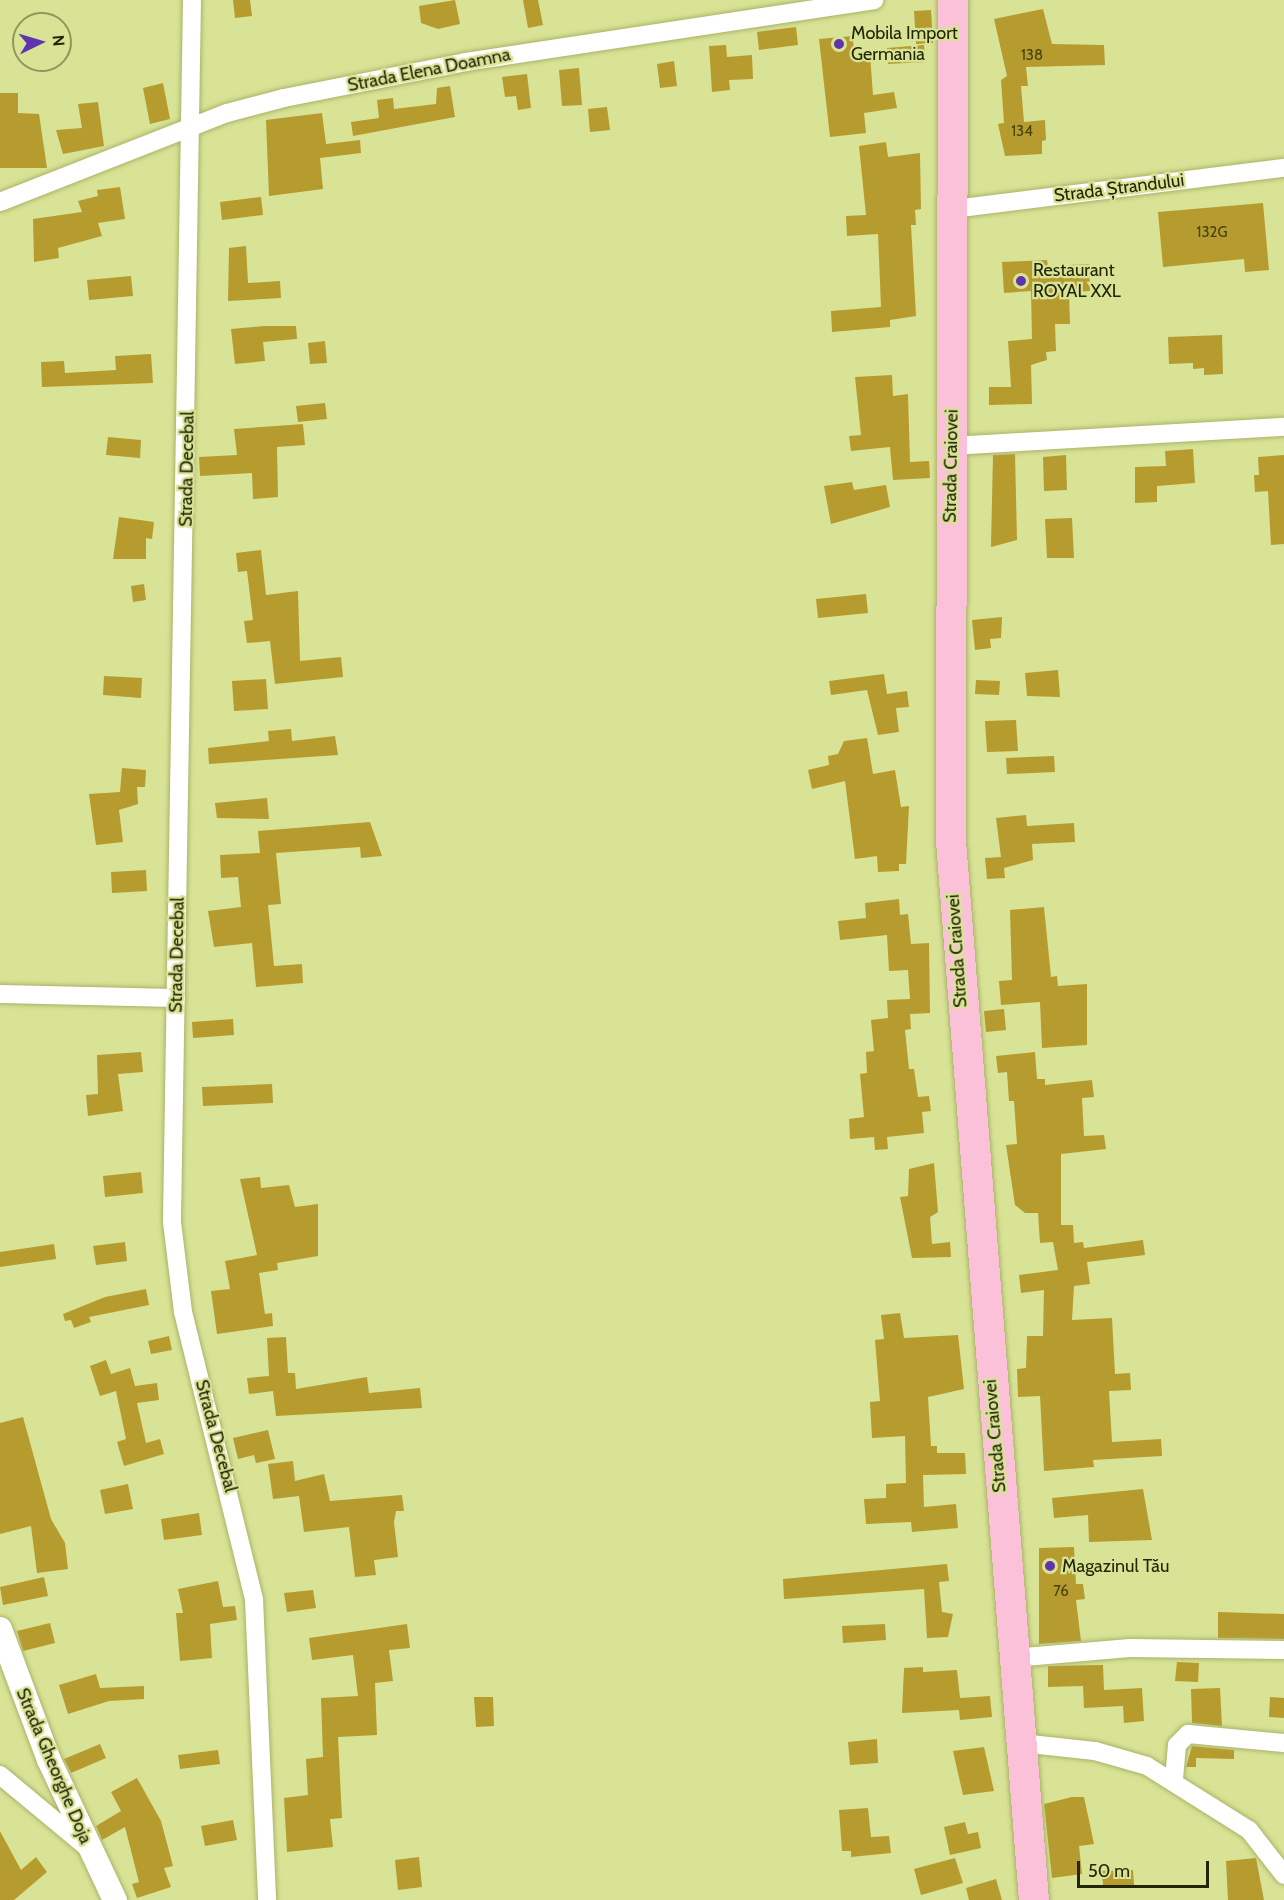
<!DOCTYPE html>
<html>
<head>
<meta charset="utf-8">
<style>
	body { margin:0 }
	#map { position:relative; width:1284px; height:1900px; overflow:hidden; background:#d9e396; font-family:Cabin,sans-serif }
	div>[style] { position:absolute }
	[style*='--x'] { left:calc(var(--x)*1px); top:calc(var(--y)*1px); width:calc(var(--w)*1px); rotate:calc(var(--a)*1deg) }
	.building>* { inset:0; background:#b69b2f }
	.roads { filter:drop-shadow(0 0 2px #aab368) drop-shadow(0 0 2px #aab368) }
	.minor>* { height:18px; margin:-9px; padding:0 9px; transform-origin:9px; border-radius:9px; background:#fff }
	.tertiary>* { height:24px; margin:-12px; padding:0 12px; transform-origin:12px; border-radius:12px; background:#fff }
	.primary>* { height:30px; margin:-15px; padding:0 15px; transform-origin:15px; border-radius:15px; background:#fbc1d8 }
	.dots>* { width:16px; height:16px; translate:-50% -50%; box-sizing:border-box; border:3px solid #d9e396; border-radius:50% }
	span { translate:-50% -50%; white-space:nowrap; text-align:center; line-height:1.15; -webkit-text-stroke:4.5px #d9e396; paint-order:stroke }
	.number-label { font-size:15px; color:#474210 }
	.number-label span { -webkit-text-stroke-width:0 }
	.poi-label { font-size:18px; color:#222506 }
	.left { translate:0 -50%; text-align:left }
	.street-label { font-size:18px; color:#222506 }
	.north { position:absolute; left:12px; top:12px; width:60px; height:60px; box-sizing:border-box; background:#d9e396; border:2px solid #90975c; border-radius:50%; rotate:85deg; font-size:16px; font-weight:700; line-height:24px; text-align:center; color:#222506 }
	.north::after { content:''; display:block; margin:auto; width:21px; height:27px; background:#6034ac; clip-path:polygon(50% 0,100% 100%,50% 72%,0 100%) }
	.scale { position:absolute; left:1077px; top:1861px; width:132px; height:27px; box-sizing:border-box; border:3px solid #222506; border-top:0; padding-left:8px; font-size:18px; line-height:21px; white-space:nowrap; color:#222506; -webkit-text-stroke:4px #d9e396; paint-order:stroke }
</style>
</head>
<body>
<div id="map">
	<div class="building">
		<div style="clip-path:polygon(233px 0,250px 0,252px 16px,235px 18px)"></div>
		<div style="clip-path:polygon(455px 0,460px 24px,438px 29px,421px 23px,419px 6px)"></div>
		<div style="clip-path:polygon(523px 0,538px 0,543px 25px,528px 28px)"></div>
		<div style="clip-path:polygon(1043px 9px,1052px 44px,1104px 45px,1105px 65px,1026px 67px,1028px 86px,1021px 86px,1024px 122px,1045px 120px,1046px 140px,1042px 141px,1042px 154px,1005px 156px,998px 124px,1004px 123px,1001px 80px,1007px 76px,994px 19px)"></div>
		<div style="clip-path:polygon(931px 10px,933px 43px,916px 44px,914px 11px)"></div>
		<div style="clip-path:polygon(796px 27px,798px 45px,759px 50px,757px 32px)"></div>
		<div style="clip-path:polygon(853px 36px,854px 56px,870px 54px,873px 95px,894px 92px,897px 108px,864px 113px,866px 133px,830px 137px,819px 39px)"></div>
		<div style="clip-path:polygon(726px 45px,727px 57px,752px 55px,753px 79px,729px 80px,730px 90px,712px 92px,709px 46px)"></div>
		<div style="clip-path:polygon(924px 45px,925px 62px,888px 64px,887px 48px)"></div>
		<div style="clip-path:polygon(674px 61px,677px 86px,660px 88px,657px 64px)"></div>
		<div style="clip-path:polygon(579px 68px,582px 105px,562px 106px,559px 70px)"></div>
		<div style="clip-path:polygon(527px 74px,531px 108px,518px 110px,516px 96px,505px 97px,502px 77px)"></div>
		<div style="clip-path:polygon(163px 83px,170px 119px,150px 124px,143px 88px)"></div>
		<div style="clip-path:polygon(450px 86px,455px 117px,353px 136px,351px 122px,379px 118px,377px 100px,393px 98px,394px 109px,436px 104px,437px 88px)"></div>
		<div style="clip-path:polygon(0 93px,18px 93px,18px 113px,39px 114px,47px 168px,0 168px)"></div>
		<div style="clip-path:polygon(98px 102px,104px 146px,63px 154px,56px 130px,82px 128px,78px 104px)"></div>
		<div style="clip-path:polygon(607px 107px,610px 130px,590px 132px,588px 109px)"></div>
		<div style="clip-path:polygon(322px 113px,326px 144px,360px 140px,361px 153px,320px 158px,323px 189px,269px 196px,266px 120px)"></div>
		<div style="clip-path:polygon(886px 142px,888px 157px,920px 153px,921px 209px,915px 210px,916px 225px,911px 225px,916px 316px,890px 320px,890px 327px,832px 332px,831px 311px,881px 307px,878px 234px,847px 236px,846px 216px,866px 215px,859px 146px)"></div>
		<div style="clip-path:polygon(120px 187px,125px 219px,98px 223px,102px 236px,58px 248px,59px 258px,34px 262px,33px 219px,82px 212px,78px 201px,98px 196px,97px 190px)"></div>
		<div style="clip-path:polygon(261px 197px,263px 215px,222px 220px,220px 202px)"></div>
		<div style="clip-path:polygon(1263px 203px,1269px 270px,1245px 272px,1244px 259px,1163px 267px,1158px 212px)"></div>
		<div style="clip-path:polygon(246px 246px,248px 283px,280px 281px,281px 298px,228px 301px,229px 248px)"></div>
		<div style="clip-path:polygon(1047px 260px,1048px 266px,1089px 264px,1090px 291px,1069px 292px,1070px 324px,1055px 324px,1056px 351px,1046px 352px,1047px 360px,1031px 365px,1032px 404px,989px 405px,989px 387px,1011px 387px,1008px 341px,1032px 339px,1031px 291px,1004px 293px,1002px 262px)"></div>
		<div style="clip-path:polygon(131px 276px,133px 296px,89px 300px,87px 280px)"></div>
		<div style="clip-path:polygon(264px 326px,296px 326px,297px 339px,263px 342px,265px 361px,235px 364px,231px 329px)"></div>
		<div style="clip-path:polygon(1222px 335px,1223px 374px,1204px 375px,1204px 368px,1193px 369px,1193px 363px,1169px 364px,1168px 337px)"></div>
		<div style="clip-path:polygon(325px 341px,327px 363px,310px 364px,308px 343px)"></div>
		<div style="clip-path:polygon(151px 354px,153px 383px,42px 387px,41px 362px,64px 361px,65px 373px,116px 370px,115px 356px)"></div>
		<div style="clip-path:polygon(892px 375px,893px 396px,908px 394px,910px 462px,929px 461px,930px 478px,893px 480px,890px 447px,851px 451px,849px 436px,861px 435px,855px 377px)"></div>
		<div style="clip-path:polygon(325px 403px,327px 419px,298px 422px,296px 406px)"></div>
		<div style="clip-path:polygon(303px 424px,305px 445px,277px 447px,278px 497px,253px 499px,252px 473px,200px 476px,199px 457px,237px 455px,234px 429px)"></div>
		<div style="clip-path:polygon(108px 437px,141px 440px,140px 458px,106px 455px)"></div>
		<div style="clip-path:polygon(1193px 449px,1195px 483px,1157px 486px,1157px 502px,1135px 503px,1135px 467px,1166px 466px,1165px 451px)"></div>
		<div style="clip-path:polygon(1015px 454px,1017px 540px,991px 547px,993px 455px)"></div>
		<div style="clip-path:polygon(1066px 455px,1067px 490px,1044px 491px,1043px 457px)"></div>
		<div style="clip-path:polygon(1284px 455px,1284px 544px,1271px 545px,1268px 491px,1255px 492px,1254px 475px,1259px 475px,1258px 457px)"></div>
		<div style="clip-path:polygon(852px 482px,854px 490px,886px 485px,890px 507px,831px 524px,824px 486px)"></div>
		<div style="clip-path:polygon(119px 517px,154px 522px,152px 539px,146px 538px,146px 559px,113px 559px)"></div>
		<div style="clip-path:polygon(1072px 518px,1074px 558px,1047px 558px,1045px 519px)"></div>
		<div style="clip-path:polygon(261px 550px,266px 595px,298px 591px,300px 661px,341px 657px,343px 677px,275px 684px,270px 641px,247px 643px,244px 621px,253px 620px,247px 571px,238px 572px,236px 553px)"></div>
		<div style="clip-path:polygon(144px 584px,146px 600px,133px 602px,131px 586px)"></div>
		<div style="clip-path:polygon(866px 594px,868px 613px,818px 618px,816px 599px)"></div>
		<div style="clip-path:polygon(1002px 617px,1001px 638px,990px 639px,991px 648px,975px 650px,972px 620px)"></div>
		<div style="clip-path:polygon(1058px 670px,1060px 697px,1027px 696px,1025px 673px)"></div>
		<div style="clip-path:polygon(884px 674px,887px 694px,907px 691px,909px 707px,896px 708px,899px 732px,878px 735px,867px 690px,831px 695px,829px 681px)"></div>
		<div style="clip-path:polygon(104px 676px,142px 678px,141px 698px,103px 695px)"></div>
		<div style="clip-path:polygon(266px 679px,268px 709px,234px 711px,232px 681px)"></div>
		<div style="clip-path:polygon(976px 680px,1000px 681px,999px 695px,975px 694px)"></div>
		<div style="clip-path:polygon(1016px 720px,1018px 751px,987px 752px,985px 721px)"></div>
		<div style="clip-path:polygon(291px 729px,292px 741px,335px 736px,338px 755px,209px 764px,208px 748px,269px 741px,268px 731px)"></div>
		<div style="clip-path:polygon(867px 738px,873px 774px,895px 770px,901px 807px,909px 806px,906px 864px,899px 864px,899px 871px,878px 872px,877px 856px,855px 859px,845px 781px,812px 789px,808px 770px,829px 765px,828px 756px,838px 754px,844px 741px)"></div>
		<div style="clip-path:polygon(1054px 756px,1055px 772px,1007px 774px,1006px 758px)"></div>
		<div style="clip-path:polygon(122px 768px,146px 770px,145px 787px,137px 787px,138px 804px,119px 810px,123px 842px,96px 845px,89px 794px,120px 792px)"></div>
		<div style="clip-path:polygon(267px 798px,269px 819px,217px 818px,215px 803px)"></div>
		<div style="clip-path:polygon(1026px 815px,1027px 826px,1074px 823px,1075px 842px,1032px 844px,1033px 860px,1004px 868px,1005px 878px,987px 879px,985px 858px,1001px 857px,996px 818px)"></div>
		<div style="clip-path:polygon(370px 822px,382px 856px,361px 858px,360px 847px,276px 853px,281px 904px,268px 905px,274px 966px,302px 964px,303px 983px,256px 987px,252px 943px,214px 947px,208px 911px,241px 907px,238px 877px,221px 878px,220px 855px,260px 853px,258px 831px)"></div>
		<div style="clip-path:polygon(146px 870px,147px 891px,112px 893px,111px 872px)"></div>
		<div style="clip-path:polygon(899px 899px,900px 915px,908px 914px,911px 944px,929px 943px,930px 1013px,910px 1014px,911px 1029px,905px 1030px,909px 1069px,914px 1069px,918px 1097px,929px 1096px,931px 1111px,922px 1112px,924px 1133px,887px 1137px,888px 1149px,875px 1150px,874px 1137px,850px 1139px,849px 1119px,864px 1117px,860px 1074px,867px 1073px,866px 1052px,874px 1051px,871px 1020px,888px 1018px,887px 1000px,910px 999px,908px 970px,889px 971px,887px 935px,840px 940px,838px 921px,866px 918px,865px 903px)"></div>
		<div style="clip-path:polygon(1044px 907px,1051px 977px,1057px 976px,1058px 986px,1087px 984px,1087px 1045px,1042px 1048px,1040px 1002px,1001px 1005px,999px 981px,1012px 980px,1010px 910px)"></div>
		<div style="clip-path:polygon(1004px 1009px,1006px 1030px,986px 1032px,984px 1011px)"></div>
		<div style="clip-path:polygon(233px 1019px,234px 1035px,193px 1038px,192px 1022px)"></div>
		<div style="clip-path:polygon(141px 1052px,143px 1072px,118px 1074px,123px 1111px,88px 1116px,86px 1095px,98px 1094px,97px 1055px)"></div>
		<div style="clip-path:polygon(1035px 1052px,1037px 1079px,1045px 1079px,1045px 1085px,1092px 1080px,1094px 1097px,1082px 1098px,1084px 1136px,1104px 1135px,1106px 1149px,1061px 1154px,1061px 1225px,1073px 1225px,1074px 1243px,1083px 1242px,1084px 1248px,1143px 1240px,1145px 1255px,1087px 1262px,1090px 1284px,1074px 1286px,1072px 1320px,1112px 1318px,1115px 1374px,1130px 1373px,1131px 1390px,1109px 1391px,1112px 1442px,1161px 1439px,1162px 1456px,1093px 1460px,1094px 1467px,1044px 1471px,1040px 1396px,1018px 1397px,1017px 1369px,1026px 1368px,1027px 1336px,1043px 1336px,1044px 1290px,1021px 1293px,1019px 1275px,1058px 1270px,1053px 1242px,1040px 1243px,1038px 1213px,1025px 1213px,1015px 1205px,1006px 1145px,1017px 1144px,1014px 1101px,1009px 1101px,1007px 1072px,998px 1073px,996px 1056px)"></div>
		<div style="clip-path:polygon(272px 1084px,273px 1103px,203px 1106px,202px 1087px)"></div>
		<div style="clip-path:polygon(934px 1163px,938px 1212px,930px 1217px,932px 1244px,950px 1242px,951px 1257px,912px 1258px,900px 1197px,908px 1196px,909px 1169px)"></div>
		<div style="clip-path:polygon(141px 1172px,143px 1193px,105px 1197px,103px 1176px)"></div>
		<div style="clip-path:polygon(260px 1177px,261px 1188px,289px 1185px,295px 1207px,318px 1204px,318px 1256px,277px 1263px,278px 1270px,259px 1273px,265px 1314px,272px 1313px,273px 1326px,217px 1334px,211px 1291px,230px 1289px,225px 1261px,257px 1255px,240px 1179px)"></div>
		<div style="clip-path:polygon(125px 1242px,127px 1261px,96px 1265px,93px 1246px)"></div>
		<div style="clip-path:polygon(54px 1244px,56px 1259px,0 1267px,0 1252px)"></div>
		<div style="clip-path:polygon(146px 1289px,149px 1305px,89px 1317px,91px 1322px,74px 1328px,71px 1320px,65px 1321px,63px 1314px,105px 1297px)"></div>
		<div style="clip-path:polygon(900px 1313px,904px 1338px,958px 1335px,964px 1389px,928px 1397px,931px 1446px,937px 1446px,937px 1453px,965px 1453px,966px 1474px,923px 1475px,924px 1507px,956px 1504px,958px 1528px,912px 1532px,911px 1522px,866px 1524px,864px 1499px,886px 1498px,886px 1484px,906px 1483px,905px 1436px,872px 1438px,870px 1402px,880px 1401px,875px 1340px,884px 1339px,881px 1315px)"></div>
		<div style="clip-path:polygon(169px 1336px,172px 1350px,151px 1354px,148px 1341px)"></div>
		<div style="clip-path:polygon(286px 1337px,288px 1373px,295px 1373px,296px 1389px,367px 1377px,369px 1393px,420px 1388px,422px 1408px,276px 1416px,273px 1391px,249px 1394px,247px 1378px,269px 1376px,267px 1338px)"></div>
		<div style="clip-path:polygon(106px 1360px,111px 1374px,130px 1368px,135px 1386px,157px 1383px,159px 1400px,137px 1403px,146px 1443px,160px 1439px,164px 1454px,124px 1466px,117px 1442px,126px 1439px,116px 1391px,100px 1396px,90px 1366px)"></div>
		<div style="clip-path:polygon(23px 1417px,51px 1519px,65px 1543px,68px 1569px,37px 1573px,31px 1526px,0 1534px,0 1423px)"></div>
		<div style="clip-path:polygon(268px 1430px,275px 1459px,256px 1463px,254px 1455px,238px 1459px,233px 1438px)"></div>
		<div style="clip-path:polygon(293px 1461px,295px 1481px,324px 1474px,330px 1501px,402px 1495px,404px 1511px,396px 1511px,394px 1522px,398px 1557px,374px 1560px,376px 1575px,355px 1577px,349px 1527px,304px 1532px,299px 1496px,273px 1499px,268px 1464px)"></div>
		<div style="clip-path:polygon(128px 1484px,133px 1509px,105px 1514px,100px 1490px)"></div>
		<div style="clip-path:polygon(1143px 1489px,1152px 1540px,1089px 1542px,1088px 1515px,1054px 1518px,1052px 1498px)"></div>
		<div style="clip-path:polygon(199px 1513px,202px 1535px,164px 1540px,161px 1519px)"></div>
		<div style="clip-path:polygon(1074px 1547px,1076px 1584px,1083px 1584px,1085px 1599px,1076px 1600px,1081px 1641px,1039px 1644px,1039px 1548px)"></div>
		<div style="clip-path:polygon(947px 1564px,949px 1581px,939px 1582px,942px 1612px,953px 1614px,948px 1637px,927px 1638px,924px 1589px,784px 1599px,783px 1579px)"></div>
		<div style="clip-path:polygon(44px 1577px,48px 1596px,3px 1605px,0 1587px)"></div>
		<div style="clip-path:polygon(218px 1581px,223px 1607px,235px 1606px,237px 1620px,210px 1624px,212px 1658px,180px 1661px,176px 1613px,183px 1613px,178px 1589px)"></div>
		<div style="clip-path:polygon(313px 1590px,316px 1608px,287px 1612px,284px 1593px)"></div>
		<div style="clip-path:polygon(1218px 1612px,1284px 1614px,1284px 1639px,1218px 1638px)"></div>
		<div style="clip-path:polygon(50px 1623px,55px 1643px,23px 1651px,17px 1631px)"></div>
		<div style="clip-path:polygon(407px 1624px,410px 1648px,389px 1650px,393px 1681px,375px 1683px,377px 1735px,338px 1737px,342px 1818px,330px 1819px,333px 1847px,287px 1852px,284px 1798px,308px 1795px,306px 1759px,323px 1757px,321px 1698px,358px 1696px,353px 1655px,312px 1660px,309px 1638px)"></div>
		<div style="clip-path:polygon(885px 1624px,886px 1640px,843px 1643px,842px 1626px)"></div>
		<div style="clip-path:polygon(1177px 1662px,1199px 1663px,1198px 1682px,1175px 1681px)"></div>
		<div style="clip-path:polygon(1103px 1665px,1104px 1690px,1142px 1688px,1144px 1721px,1124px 1723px,1123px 1706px,1084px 1708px,1083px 1686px,1048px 1687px,1048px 1666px)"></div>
		<div style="clip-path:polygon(923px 1667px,923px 1672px,957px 1670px,960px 1698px,990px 1696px,992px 1717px,960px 1720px,959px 1710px,902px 1713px,904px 1668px)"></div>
		<div style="clip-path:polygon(96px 1674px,100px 1688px,144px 1686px,144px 1699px,109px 1701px,68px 1714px,59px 1685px)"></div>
		<div style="clip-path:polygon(1220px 1688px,1222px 1726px,1192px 1723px,1191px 1689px)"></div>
		<div style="clip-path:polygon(474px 1697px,493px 1697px,494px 1726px,476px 1727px)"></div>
		<div style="clip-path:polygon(1270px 1697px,1284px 1698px,1284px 1718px,1269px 1717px)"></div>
		<div style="clip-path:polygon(877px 1739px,878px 1763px,850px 1765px,848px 1742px)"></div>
		<div style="clip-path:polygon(100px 1744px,106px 1758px,71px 1773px,64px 1759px)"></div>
		<div style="clip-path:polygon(1192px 1746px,1234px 1750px,1234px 1759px,1196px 1758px,1196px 1767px,1186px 1767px)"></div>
		<div style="clip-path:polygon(984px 1747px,994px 1791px,963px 1795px,953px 1751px)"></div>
		<div style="clip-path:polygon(218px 1750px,220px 1764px,180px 1769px,178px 1755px)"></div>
		<div style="clip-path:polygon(137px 1778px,161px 1821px,173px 1866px,164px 1868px,171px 1887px,137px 1898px,132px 1884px,139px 1882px,125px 1827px,102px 1840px,96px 1826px,121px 1811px,111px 1792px)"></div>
		<div style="clip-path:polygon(1072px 1797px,1084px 1797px,1094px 1844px,1079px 1846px,1082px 1874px,1052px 1878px,1044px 1804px)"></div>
		<div style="clip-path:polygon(868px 1808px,871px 1837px,889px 1836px,891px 1853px,851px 1857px,851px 1851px,842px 1851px,839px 1810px)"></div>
		<div style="clip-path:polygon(233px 1820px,237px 1840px,205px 1846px,201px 1826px)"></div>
		<div style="clip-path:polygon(965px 1822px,968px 1834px,978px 1832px,981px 1848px,950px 1855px,944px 1827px)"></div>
		<div style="clip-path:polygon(0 1831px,21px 1870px,36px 1857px,47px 1872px,14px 1900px,0 1900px)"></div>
		<div style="clip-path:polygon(419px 1857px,422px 1887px,398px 1890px,395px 1860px)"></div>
		<div style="clip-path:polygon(955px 1858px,963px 1883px,921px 1895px,914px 1869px)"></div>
		<div style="clip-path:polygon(1256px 1858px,1264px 1900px,1228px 1900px,1226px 1861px)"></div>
		<div style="clip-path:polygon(1133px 1870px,1134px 1885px,1103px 1886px,1102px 1871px)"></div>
		<div style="clip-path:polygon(996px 1879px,1002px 1900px,969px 1900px,966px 1888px)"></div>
	</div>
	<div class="roads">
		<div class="minor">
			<div style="--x:192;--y:0;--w:1222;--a:90.94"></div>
			<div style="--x:172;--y:1222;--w:91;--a:83"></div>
			<div style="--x:183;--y:1312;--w:296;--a:76.1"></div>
			<div style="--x:254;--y:1599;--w:301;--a:87.5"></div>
			<div style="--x:0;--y:202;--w:244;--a:-21.4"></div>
			<div style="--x:227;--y:113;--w:59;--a:-14.7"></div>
			<div style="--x:284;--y:98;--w:185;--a:-11.2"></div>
			<div style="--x:465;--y:62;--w:414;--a:-8.6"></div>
			<div style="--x:953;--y:209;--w:334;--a:-7.1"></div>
			<div style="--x:951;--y:446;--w:334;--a:-3.3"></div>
			<div style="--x:0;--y:994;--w:176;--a:1.3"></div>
			<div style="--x:1013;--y:1658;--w:117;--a:-4.9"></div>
			<div style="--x:1130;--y:1648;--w:154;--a:0.7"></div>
			<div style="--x:1021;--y:1743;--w:74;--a:6.2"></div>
			<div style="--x:1095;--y:1751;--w:54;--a:16.1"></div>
			<div style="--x:1147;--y:1766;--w:120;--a:32.1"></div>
			<div style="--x:1249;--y:1830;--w:57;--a:52.1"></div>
			<div style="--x:0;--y:1775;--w:114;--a:39.7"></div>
			<div style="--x:1174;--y:1779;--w:34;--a:-85"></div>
			<div style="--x:1177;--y:1745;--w:16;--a:-45"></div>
			<div style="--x:1188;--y:1734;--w:96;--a:5.4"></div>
		</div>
		<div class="tertiary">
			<div style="--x:0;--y:1629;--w:140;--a:69.5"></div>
			<div style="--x:49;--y:1760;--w:155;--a:64.8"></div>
		</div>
		<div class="primary">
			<div style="--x:953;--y:0;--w:841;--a:90.14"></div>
			<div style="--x:951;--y:841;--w:1062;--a:85.52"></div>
		</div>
	</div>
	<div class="dots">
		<div style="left:839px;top:44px;background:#6034ac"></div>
		<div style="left:1021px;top:281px;background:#6034ac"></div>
		<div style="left:1050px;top:1566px;background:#6034ac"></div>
	</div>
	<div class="number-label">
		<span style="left:1032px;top:56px">138</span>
		<span style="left:1022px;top:132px">134</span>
		<span style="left:1212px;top:233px">132G</span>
		<span style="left:1061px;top:1592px">76</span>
	</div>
	<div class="poi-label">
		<span class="left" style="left:851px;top:44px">Mobila Import<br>Germania</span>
		<span class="left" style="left:1033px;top:281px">Restaurant<br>ROYAL XXL</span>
		<span class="left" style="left:1062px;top:1566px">Magazinul Tău</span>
	</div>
	<div class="street-label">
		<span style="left:429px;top:70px;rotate:-11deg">Strada Elena Doamna</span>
		<span style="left:1119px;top:188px;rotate:-7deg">Strada Ștrandului</span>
		<span style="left:951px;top:466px;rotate:-89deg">Strada Craiovei</span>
		<span style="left:187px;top:469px;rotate:-89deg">Strada Decebal</span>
		<span style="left:957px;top:951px;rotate:-94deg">Strada Craiovei</span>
		<span style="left:177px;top:955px;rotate:-89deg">Strada Decebal</span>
		<span style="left:216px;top:1436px;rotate:75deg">Strada Decebal</span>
		<span style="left:995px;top:1436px;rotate:-95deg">Strada Craiovei</span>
		<span style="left:54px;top:1766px;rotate:67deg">Strada Gheorghe Doja</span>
	</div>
	<div class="north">N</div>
	<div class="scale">50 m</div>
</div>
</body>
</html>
